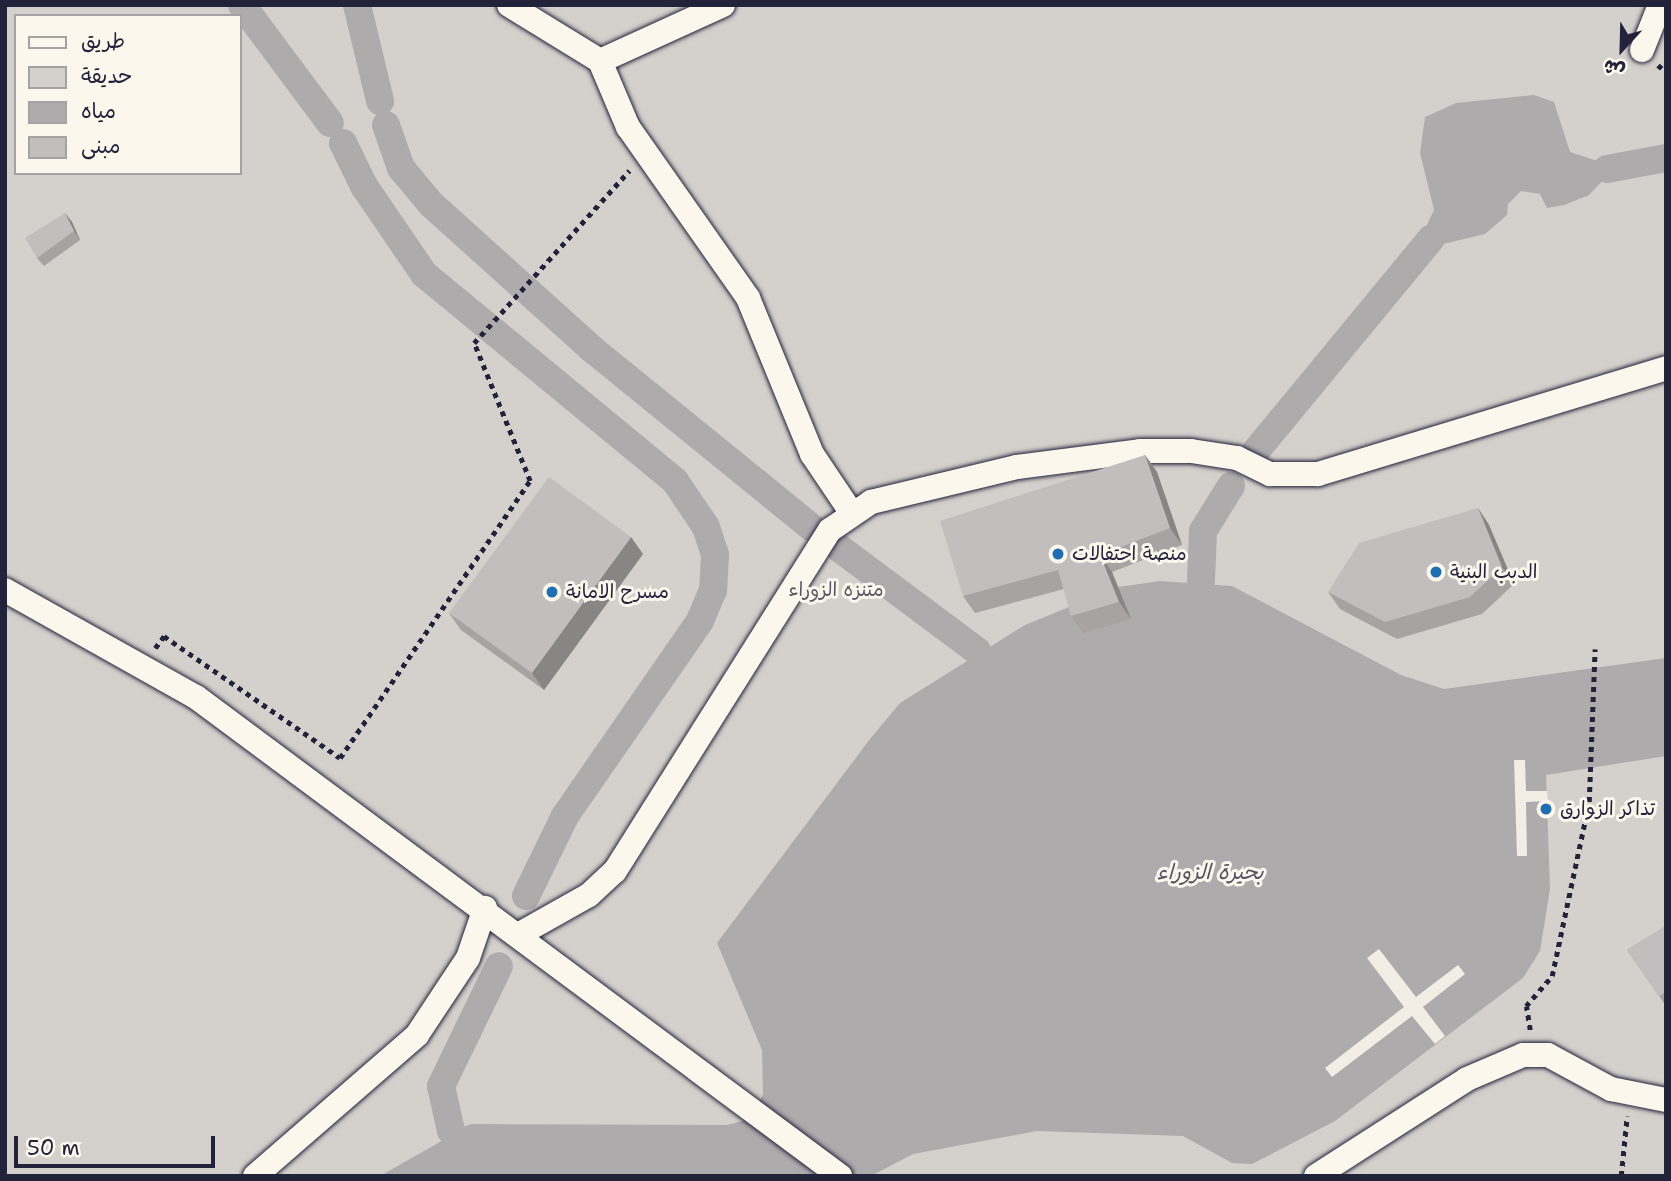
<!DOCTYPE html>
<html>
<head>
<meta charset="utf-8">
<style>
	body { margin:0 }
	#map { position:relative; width:1671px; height:1181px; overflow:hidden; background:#f2eee5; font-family:"Shantell Sans","Playpen Sans Arabic",sans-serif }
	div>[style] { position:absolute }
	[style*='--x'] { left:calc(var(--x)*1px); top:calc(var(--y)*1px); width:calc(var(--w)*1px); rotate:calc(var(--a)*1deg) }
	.green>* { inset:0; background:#d4d1cc }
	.water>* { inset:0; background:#aeabad }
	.pier>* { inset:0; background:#f2eee5 }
	.canal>* { height:28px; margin:-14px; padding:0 14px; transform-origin:14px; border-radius:14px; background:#aeabad }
	.path>* { height:4.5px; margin-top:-2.25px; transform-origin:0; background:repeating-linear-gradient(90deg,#22223b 0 5px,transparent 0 10px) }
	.roads { filter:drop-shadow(0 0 2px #22223b) drop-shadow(0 0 2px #22223b) }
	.street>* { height:24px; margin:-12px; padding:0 12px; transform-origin:12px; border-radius:12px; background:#fbf7ec }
	.wall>* { inset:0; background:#a7a3a3 }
	.shaded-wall>* { inset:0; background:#888585 }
	.building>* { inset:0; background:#c2bebe }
	.dots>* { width:19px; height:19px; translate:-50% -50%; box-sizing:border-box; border:4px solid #fbf7ec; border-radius:50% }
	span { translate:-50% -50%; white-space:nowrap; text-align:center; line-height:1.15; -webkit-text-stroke:6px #fbf7ec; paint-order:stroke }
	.poi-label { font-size:19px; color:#22223b }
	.left { translate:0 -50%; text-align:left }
	.park-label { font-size:19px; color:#575766 }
	.water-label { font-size:21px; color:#535263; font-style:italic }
	.frame { position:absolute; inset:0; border:7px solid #22223b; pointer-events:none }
	.legend { position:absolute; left:14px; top:14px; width:228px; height:161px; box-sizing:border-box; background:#fbf7ec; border:2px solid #a4a2a5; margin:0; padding:9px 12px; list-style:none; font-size:21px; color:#22223b }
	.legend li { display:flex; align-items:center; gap:14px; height:35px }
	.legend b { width:35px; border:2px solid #a4a2a5 }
	.north { position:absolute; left:1587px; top:14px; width:70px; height:70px; -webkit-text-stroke:5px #fbf7ec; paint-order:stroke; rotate:202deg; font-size:19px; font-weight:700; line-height:28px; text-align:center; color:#22223b }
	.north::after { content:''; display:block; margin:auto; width:24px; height:32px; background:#22223b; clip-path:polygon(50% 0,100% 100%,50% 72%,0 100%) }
	.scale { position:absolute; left:14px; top:1136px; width:201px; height:32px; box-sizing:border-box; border:4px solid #22223b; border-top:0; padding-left:9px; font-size:21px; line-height:24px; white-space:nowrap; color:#22223b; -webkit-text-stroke:5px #fbf7ec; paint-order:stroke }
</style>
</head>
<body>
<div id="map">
	<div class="green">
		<div style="clip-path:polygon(evenodd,5px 5px,1666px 5px,1666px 1176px,5px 1176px,5px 5px,16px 16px,240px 16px,240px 173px,16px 173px,16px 16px)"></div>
	</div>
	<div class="water">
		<div style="clip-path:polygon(1534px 95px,1554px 102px,1570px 152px,1607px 164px,1607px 176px,1589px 195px,1564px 205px,1547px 208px,1540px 194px,1521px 191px,1508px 204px,1507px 215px,1485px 234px,1439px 245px,1423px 233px,1434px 210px,1420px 153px,1425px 117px,1456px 103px)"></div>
		<div style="clip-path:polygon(1160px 581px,1232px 586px,1401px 675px,1444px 689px,1666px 658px,1666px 756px,1546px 775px,1550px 889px,1540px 951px,1523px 978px,1335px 1121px,1252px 1164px,1232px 1163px,1183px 1136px,1037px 1131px,913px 1154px,871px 1176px,380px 1176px,445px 1139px,444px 1133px,472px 1124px,727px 1125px,750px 1119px,763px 1095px,762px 1050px,717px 943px,870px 739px,900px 703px,1025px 625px,1118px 587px)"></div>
	</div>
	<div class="pier">
		<div style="clip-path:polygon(1514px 760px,1525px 760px,1526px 791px,1547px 791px,1548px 801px,1526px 802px,1527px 856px,1517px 856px)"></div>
		<div style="clip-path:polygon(1379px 949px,1416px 997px,1458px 965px,1465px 974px,1423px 1007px,1445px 1036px,1435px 1044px,1412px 1016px,1332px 1077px,1325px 1068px,1404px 1007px,1367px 958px)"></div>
	</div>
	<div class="canal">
		<div style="--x:242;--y:5;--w:147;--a:53.3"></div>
		<div style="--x:357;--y:5;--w:99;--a:76.5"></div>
		<div style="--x:386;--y:125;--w:46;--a:70.8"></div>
		<div style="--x:401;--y:168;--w:47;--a:50.2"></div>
		<div style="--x:431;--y:204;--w:217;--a:42"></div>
		<div style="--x:592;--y:349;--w:284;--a:39.1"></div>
		<div style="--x:343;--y:143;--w:48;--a:64"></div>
		<div style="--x:364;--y:186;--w:107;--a:55.7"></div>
		<div style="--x:424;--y:274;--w:325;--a:39.5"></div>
		<div style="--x:675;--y:481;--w:55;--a:56"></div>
		<div style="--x:706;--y:527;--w:29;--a:72"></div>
		<div style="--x:715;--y:555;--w:35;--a:93"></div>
		<div style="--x:713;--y:590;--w:34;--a:113"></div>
		<div style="--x:700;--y:621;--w:237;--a:124.7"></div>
		<div style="--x:565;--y:816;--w:89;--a:116"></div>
		<div style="--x:1607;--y:169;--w:60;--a:-10.6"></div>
		<div style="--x:1256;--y:451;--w:275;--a:-50.5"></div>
		<div style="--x:839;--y:548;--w:172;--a:36.7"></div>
		<div style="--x:1201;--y:581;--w:50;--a:-87.7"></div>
		<div style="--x:1203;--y:531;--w:53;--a:-58.1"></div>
		<div style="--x:451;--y:1131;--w:46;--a:-102.5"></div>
		<div style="--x:441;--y:1086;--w:133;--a:-64.2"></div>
	</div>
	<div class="path">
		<div style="--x:1658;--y:65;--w:11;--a:41"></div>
		<div style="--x:155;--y:648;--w:15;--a:-53"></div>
		<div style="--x:164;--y:636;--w:214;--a:34.7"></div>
		<div style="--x:340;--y:758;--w:336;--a:-55.6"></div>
		<div style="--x:530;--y:481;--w:149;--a:-112.1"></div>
		<div style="--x:474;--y:343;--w:232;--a:-48"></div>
		<div style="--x:1530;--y:1030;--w:24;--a:-99"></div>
		<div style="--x:1526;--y:1006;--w:40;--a:-49"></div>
		<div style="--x:1552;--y:976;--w:178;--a:-78"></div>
		<div style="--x:1589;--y:802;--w:153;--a:-87.8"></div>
		<div style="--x:1621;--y:1176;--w:60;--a:-84.3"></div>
	</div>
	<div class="roads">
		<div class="street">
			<div style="--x:509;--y:5;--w:107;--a:31.6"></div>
			<div style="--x:723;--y:5;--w:135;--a:155.5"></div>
			<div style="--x:600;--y:61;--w:72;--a:67"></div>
			<div style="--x:628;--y:127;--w:209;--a:54.9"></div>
			<div style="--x:748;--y:298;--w:169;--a:67.7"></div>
			<div style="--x:812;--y:454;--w:70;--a:56.1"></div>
			<div style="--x:1642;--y:50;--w:48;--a:-68.2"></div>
			<div style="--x:5;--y:590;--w:219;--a:29.3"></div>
			<div style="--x:196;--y:697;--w:803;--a:36.64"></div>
			<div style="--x:518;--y:935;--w:81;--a:-29.4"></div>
			<div style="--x:589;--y:895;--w:35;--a:-43"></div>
			<div style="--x:615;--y:871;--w:403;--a:-57.8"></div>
			<div style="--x:830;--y:530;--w:50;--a:-34.3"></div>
			<div style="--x:871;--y:502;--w:150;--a:-13.5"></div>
			<div style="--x:1017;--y:467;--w:124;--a:-7.4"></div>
			<div style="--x:1140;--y:451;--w:51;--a:0"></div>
			<div style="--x:1191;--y:451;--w:47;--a:8.7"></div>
			<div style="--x:1237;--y:458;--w:37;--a:26"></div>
			<div style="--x:1270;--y:474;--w:48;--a:0"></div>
			<div style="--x:1318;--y:474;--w:364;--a:-16.9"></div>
			<div style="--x:255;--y:1176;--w:215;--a:-41"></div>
			<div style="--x:417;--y:1035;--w:92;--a:-56.5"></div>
			<div style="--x:468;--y:958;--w:53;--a:-71.2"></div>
			<div style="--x:1316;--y:1176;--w:179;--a:-32.7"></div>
			<div style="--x:1467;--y:1079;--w:61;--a:-23.2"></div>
			<div style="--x:1523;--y:1055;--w:25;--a:0"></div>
			<div style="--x:1548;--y:1055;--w:72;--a:28.4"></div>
			<div style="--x:1611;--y:1089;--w:56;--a:11.3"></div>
		</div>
	</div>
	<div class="wall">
		<div style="clip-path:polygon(65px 213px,72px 222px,80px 240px,44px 266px,37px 258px)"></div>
		<div style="clip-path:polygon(1145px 455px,1157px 472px,1182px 545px,1112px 572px,1131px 619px,1083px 633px,1071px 616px,1064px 589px,975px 613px,963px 596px)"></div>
		<div style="clip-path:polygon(1478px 508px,1489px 525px,1514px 584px,1482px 614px,1397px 639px,1340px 609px,1328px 592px)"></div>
		<div style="clip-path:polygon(643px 554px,544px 690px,461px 630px,449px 613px)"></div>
		<div style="clip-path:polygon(1666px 920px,1666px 1006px,1627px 950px,1664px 927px)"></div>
	</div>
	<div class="shaded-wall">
		<div style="clip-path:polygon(65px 213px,72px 222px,80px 240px,74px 231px)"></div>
		<div style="clip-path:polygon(1145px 455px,1157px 472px,1182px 545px,1170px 528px)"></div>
		<div style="clip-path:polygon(1478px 508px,1489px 525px,1514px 584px,1502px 567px)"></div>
		<div style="clip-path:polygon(631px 537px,643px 554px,544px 690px,532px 673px)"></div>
		<div style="clip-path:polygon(1100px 555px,1112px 572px,1131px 619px,1119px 602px)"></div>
	</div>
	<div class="building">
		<div style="clip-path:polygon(65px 213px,74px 231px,37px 258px,25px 238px)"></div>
		<div style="clip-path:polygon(1145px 455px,1170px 528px,1100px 555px,1119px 602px,1071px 616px,1058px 570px,963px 596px,940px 521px)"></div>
		<div style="clip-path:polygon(549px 477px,631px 537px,532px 673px,449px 613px)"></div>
		<div style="clip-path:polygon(1478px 508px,1502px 567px,1470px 597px,1385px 622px,1328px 592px,1359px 543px)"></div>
		<div style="clip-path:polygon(1666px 920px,1666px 991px,1659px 997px,1627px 950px,1664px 927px)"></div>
	</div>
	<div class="dots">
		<div style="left:1058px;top:554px;background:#1f6fb2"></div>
		<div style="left:1436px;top:572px;background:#1f6fb2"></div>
		<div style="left:552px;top:592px;background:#1f6fb2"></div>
		<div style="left:1546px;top:809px;background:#1f6fb2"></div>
	</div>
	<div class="poi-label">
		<span class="left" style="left:1072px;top:554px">منصة احتفالات</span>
		<span class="left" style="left:1450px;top:572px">الدبب البنية</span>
		<span class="left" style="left:566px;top:592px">مسرح الامانة</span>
		<span class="left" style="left:1560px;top:809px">تذاكر الزوارق</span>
	</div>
	<div class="park-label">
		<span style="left:836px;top:590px">متنزه الزوراء</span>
	</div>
	<div class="water-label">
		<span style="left:1210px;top:872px">بحيرة الزوراء</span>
	</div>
	<div class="frame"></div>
	<ul class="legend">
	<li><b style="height:9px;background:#fbf7ec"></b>طريق</li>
	<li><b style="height:19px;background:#d4d1cc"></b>حديقة</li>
	<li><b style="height:19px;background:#aeabad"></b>مياه</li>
	<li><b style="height:19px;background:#c2bebe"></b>مبنى</li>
	</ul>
	<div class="north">ش</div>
	<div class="scale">50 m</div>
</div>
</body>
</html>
